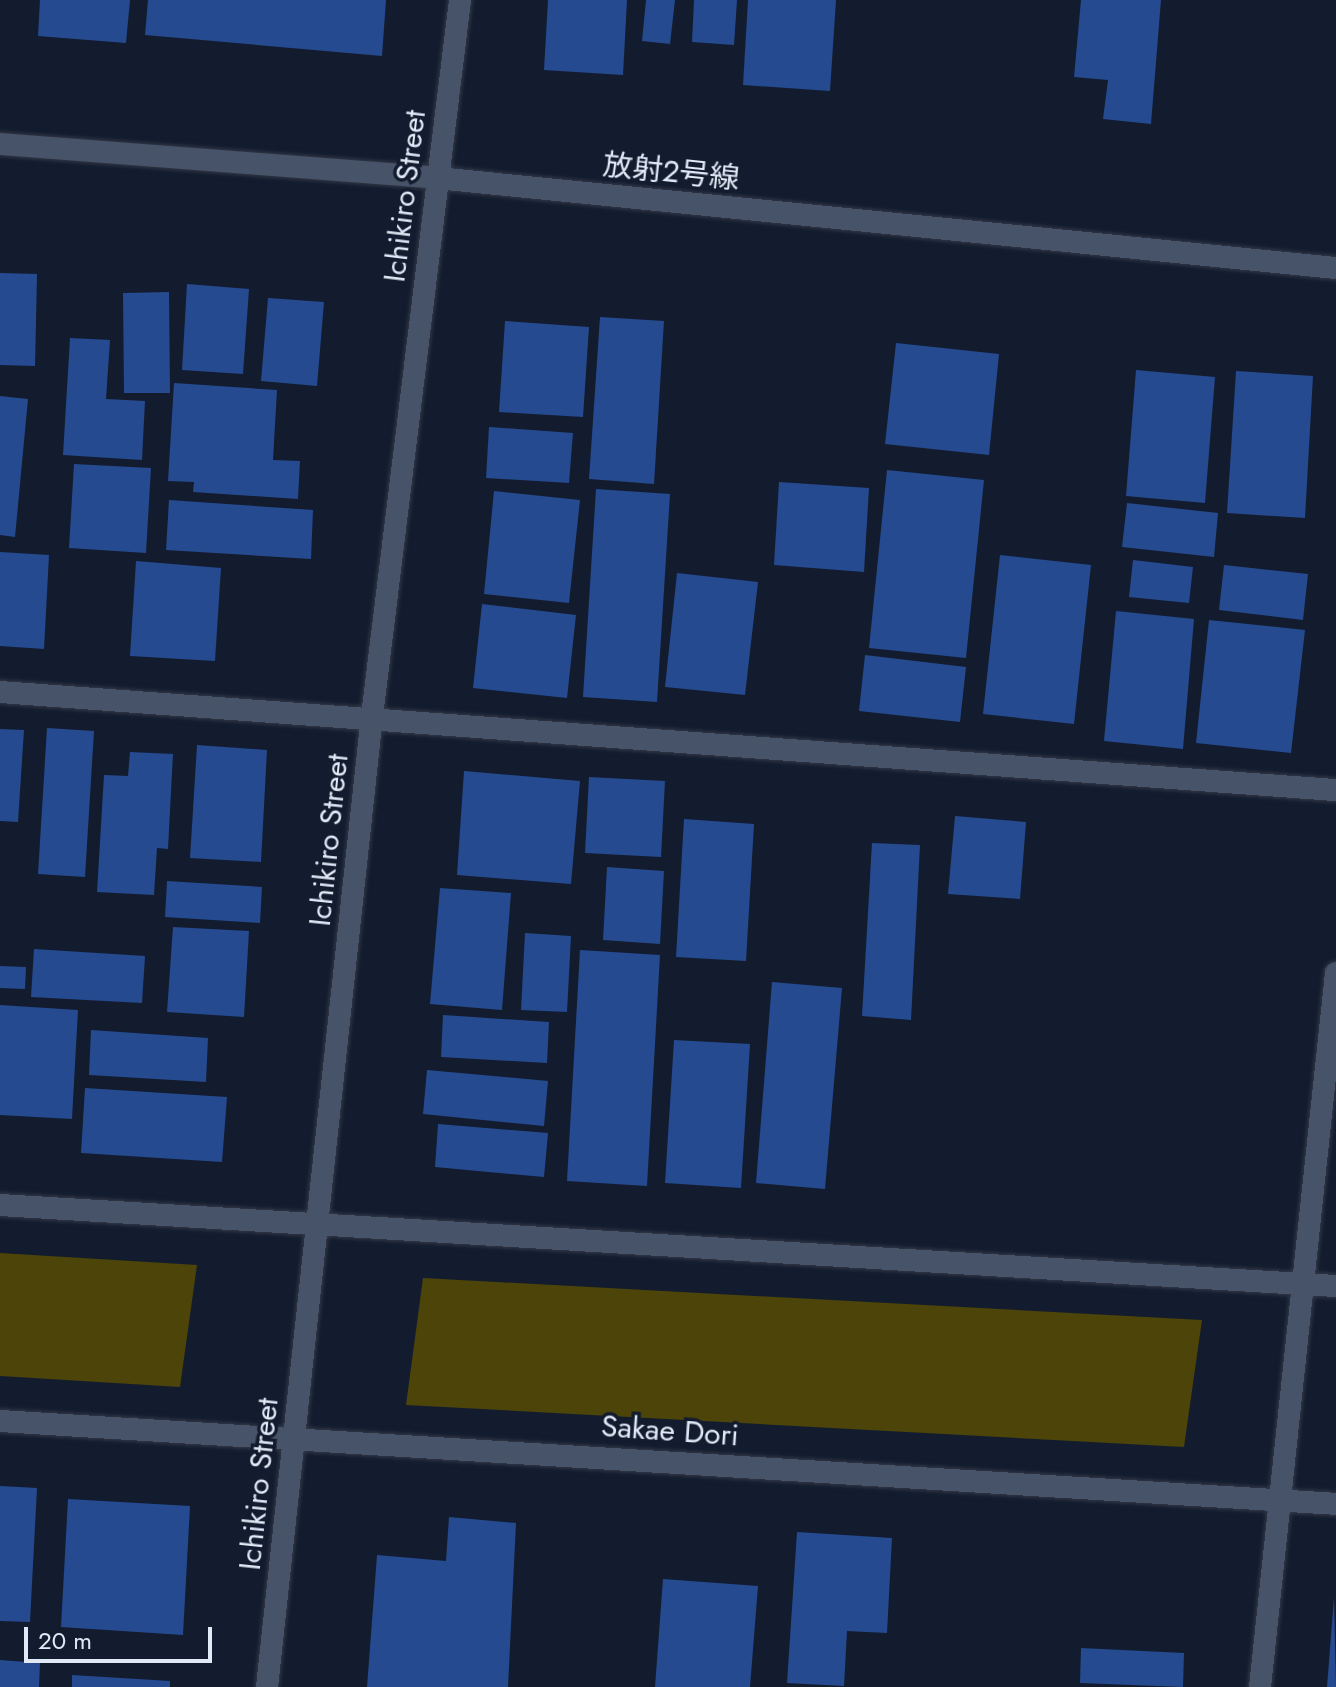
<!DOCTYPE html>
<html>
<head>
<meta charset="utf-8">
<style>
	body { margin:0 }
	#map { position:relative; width:1336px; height:1687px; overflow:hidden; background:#121c2e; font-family:Jost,"Noto Sans JP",sans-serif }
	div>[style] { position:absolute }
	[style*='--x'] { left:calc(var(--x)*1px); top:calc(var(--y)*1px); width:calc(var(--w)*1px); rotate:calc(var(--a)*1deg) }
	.green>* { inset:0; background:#4c4408 }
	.building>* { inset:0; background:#264a8f }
	.roads { filter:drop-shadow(0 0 2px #333847) drop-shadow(0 0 2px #333847) }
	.minor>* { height:22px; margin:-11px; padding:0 11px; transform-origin:11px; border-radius:11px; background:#475368 }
	.tertiary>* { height:22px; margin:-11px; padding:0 11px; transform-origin:11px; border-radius:11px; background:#475368 }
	span { translate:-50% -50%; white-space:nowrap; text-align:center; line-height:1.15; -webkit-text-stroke:7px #121c2e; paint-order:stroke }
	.street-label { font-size:30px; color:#e2e9f6 }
	.scale { position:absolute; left:24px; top:1627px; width:188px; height:36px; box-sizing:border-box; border:4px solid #e2e9f6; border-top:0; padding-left:10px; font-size:24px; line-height:28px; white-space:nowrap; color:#e2e9f6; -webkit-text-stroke:6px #121c2e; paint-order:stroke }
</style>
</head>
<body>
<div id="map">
	<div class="green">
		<div style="clip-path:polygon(0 1253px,197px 1265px,180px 1387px,0 1376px)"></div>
		<div style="clip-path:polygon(423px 1278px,1202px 1320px,1184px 1447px,406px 1405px)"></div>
	</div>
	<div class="building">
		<div style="clip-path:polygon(40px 0,130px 0,126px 43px,38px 36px)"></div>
		<div style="clip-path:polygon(148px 0,386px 0,382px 56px,145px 35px)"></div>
		<div style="clip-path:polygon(548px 0,627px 0,623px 75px,544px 70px)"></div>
		<div style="clip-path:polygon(646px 0,675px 0,670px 44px,642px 41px)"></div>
		<div style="clip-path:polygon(694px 0,737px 0,734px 45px,692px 42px)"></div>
		<div style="clip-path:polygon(748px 0,836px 0,830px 91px,743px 85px)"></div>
		<div style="clip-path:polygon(1081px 0,1161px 0,1151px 124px,1103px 119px,1108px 80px,1074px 77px)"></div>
		<div style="clip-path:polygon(0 273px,37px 274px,35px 366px,0 365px)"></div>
		<div style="clip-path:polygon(187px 284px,249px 289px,243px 374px,182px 370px)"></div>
		<div style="clip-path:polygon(169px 292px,170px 393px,124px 393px,123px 293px)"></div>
		<div style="clip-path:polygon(268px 298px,324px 302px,317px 386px,261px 381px)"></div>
		<div style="clip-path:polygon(600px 317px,664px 321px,654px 484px,589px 479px)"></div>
		<div style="clip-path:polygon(505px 321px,589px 327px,583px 417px,499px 412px)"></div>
		<div style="clip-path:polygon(70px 338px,110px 340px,106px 399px,145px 401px,142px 460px,63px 455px)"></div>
		<div style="clip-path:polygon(896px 343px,999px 354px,989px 455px,885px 444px)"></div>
		<div style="clip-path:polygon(1136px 370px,1215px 377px,1205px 503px,1126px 496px)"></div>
		<div style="clip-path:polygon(1236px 371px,1313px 376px,1305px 518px,1227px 513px)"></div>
		<div style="clip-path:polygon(174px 383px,277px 390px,273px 460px,300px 461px,298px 499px,193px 492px,194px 482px,168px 481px)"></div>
		<div style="clip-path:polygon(0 396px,28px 399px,15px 537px,0 535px)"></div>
		<div style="clip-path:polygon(489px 427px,573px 433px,569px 483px,486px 478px)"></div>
		<div style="clip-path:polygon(74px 464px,151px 468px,146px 553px,69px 548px)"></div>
		<div style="clip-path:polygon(887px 470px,984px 480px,966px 658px,869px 648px)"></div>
		<div style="clip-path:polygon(779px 482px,869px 488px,864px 572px,774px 565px)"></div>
		<div style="clip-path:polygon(596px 489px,670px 494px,657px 702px,583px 697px)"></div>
		<div style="clip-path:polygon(494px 491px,580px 500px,569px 603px,484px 594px)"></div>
		<div style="clip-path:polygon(169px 500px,313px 510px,311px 559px,166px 550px)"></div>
		<div style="clip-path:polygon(1127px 503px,1218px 513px,1214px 557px,1122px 547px)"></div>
		<div style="clip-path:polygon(0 552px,49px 555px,44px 649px,0 646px)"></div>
		<div style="clip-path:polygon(1000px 555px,1091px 565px,1074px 724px,983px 714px)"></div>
		<div style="clip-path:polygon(1133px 560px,1193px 567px,1189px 603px,1129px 597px)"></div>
		<div style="clip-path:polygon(136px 561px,221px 568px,215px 661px,130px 656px)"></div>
		<div style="clip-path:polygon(1224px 565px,1308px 574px,1303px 620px,1219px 610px)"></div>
		<div style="clip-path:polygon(677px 573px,758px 582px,745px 695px,665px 687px)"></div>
		<div style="clip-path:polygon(482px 604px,576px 615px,567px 698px,473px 688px)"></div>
		<div style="clip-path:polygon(1116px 611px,1194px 619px,1183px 749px,1104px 741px)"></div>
		<div style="clip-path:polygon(1209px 620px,1305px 630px,1291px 753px,1196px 743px)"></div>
		<div style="clip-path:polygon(865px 655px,966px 667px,960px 722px,859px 711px)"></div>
		<div style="clip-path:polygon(47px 728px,94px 731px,85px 877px,38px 874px)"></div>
		<div style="clip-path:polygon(0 729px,24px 730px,18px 822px,0 821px)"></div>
		<div style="clip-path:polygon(197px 745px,267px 750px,261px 862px,190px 858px)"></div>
		<div style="clip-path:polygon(130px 752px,173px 754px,168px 849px,157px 848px,154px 895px,97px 892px,104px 775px,128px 776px)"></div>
		<div style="clip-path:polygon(464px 771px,580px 781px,571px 884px,457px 875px)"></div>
		<div style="clip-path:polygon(589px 777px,665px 781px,661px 857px,585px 853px)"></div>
		<div style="clip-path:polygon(955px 816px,1026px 822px,1020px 899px,948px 894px)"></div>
		<div style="clip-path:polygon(684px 819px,754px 824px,746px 961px,676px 957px)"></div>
		<div style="clip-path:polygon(872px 843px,920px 845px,911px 1020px,862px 1016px)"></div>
		<div style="clip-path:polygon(607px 867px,664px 871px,660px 944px,603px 940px)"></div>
		<div style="clip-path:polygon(167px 881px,262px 887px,260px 923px,165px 917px)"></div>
		<div style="clip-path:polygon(440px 888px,511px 893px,502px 1010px,430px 1004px)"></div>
		<div style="clip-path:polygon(173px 927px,249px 931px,244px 1017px,167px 1012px)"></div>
		<div style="clip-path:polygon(525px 933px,571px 936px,567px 1012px,521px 1010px)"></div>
		<div style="clip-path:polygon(34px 949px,145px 956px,142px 1003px,31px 997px)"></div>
		<div style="clip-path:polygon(580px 950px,660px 955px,647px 1186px,567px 1181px)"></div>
		<div style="clip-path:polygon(0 966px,26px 967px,25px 989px,0 988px)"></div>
		<div style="clip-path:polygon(772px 982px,842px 988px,825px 1189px,756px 1183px)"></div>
		<div style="clip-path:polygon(0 1005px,78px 1010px,72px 1119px,0 1115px)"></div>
		<div style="clip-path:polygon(443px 1015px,549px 1022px,547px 1063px,441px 1057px)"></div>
		<div style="clip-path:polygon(91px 1030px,208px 1038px,206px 1082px,89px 1075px)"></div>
		<div style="clip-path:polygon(674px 1040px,750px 1044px,741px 1188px,665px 1183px)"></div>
		<div style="clip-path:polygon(427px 1070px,548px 1081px,544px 1126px,423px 1114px)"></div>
		<div style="clip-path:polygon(85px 1088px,227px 1097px,222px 1162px,81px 1153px)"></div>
		<div style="clip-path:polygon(438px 1124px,548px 1133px,544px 1177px,435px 1167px)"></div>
		<div style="clip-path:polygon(0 1486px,37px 1488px,30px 1622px,0 1621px)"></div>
		<div style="clip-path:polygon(68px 1499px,190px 1506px,183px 1635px,61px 1627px)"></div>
		<div style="clip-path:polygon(449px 1517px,516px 1523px,508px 1687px,367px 1687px,377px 1555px,446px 1561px)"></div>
		<div style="clip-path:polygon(797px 1532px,892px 1538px,887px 1633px,847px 1631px,844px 1686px,787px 1683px)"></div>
		<div style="clip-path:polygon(663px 1579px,758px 1586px,750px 1687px,655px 1687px)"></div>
		<div style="clip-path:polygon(1334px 1597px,1336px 1687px,1327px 1687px)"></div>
		<div style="clip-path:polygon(1081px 1648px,1184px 1653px,1183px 1687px,1080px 1683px)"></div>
		<div style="clip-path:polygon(0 1660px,40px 1663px,39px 1687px,0 1687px)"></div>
		<div style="clip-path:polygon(72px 1675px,170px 1681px,170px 1687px,72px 1687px)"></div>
	</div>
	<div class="roads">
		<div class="minor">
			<div style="--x:0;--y:692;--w:1340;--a:4.2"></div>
			<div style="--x:0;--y:1205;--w:1338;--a:3.47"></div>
			<div style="--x:0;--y:1421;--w:1339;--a:3.55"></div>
		</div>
		<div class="tertiary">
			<div style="--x:0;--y:144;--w:438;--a:4.4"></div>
			<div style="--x:437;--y:178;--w:903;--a:5.72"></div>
			<div style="--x:267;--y:1687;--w:977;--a:-83.83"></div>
			<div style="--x:372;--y:716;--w:721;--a:-82.99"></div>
			<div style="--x:1260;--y:1687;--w:718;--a:-83.92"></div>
		</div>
	</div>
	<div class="street-label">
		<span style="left:671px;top:172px;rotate:6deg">放射2号線</span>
		<span style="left:405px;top:196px;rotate:-83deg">Ichikiro Street</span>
		<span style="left:329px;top:840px;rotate:-84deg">Ichikiro Street</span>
		<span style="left:670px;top:1431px;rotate:4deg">Sakae Dori</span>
		<span style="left:259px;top:1484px;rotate:-84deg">Ichikiro Street</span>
	</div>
	<div class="scale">20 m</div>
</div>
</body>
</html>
